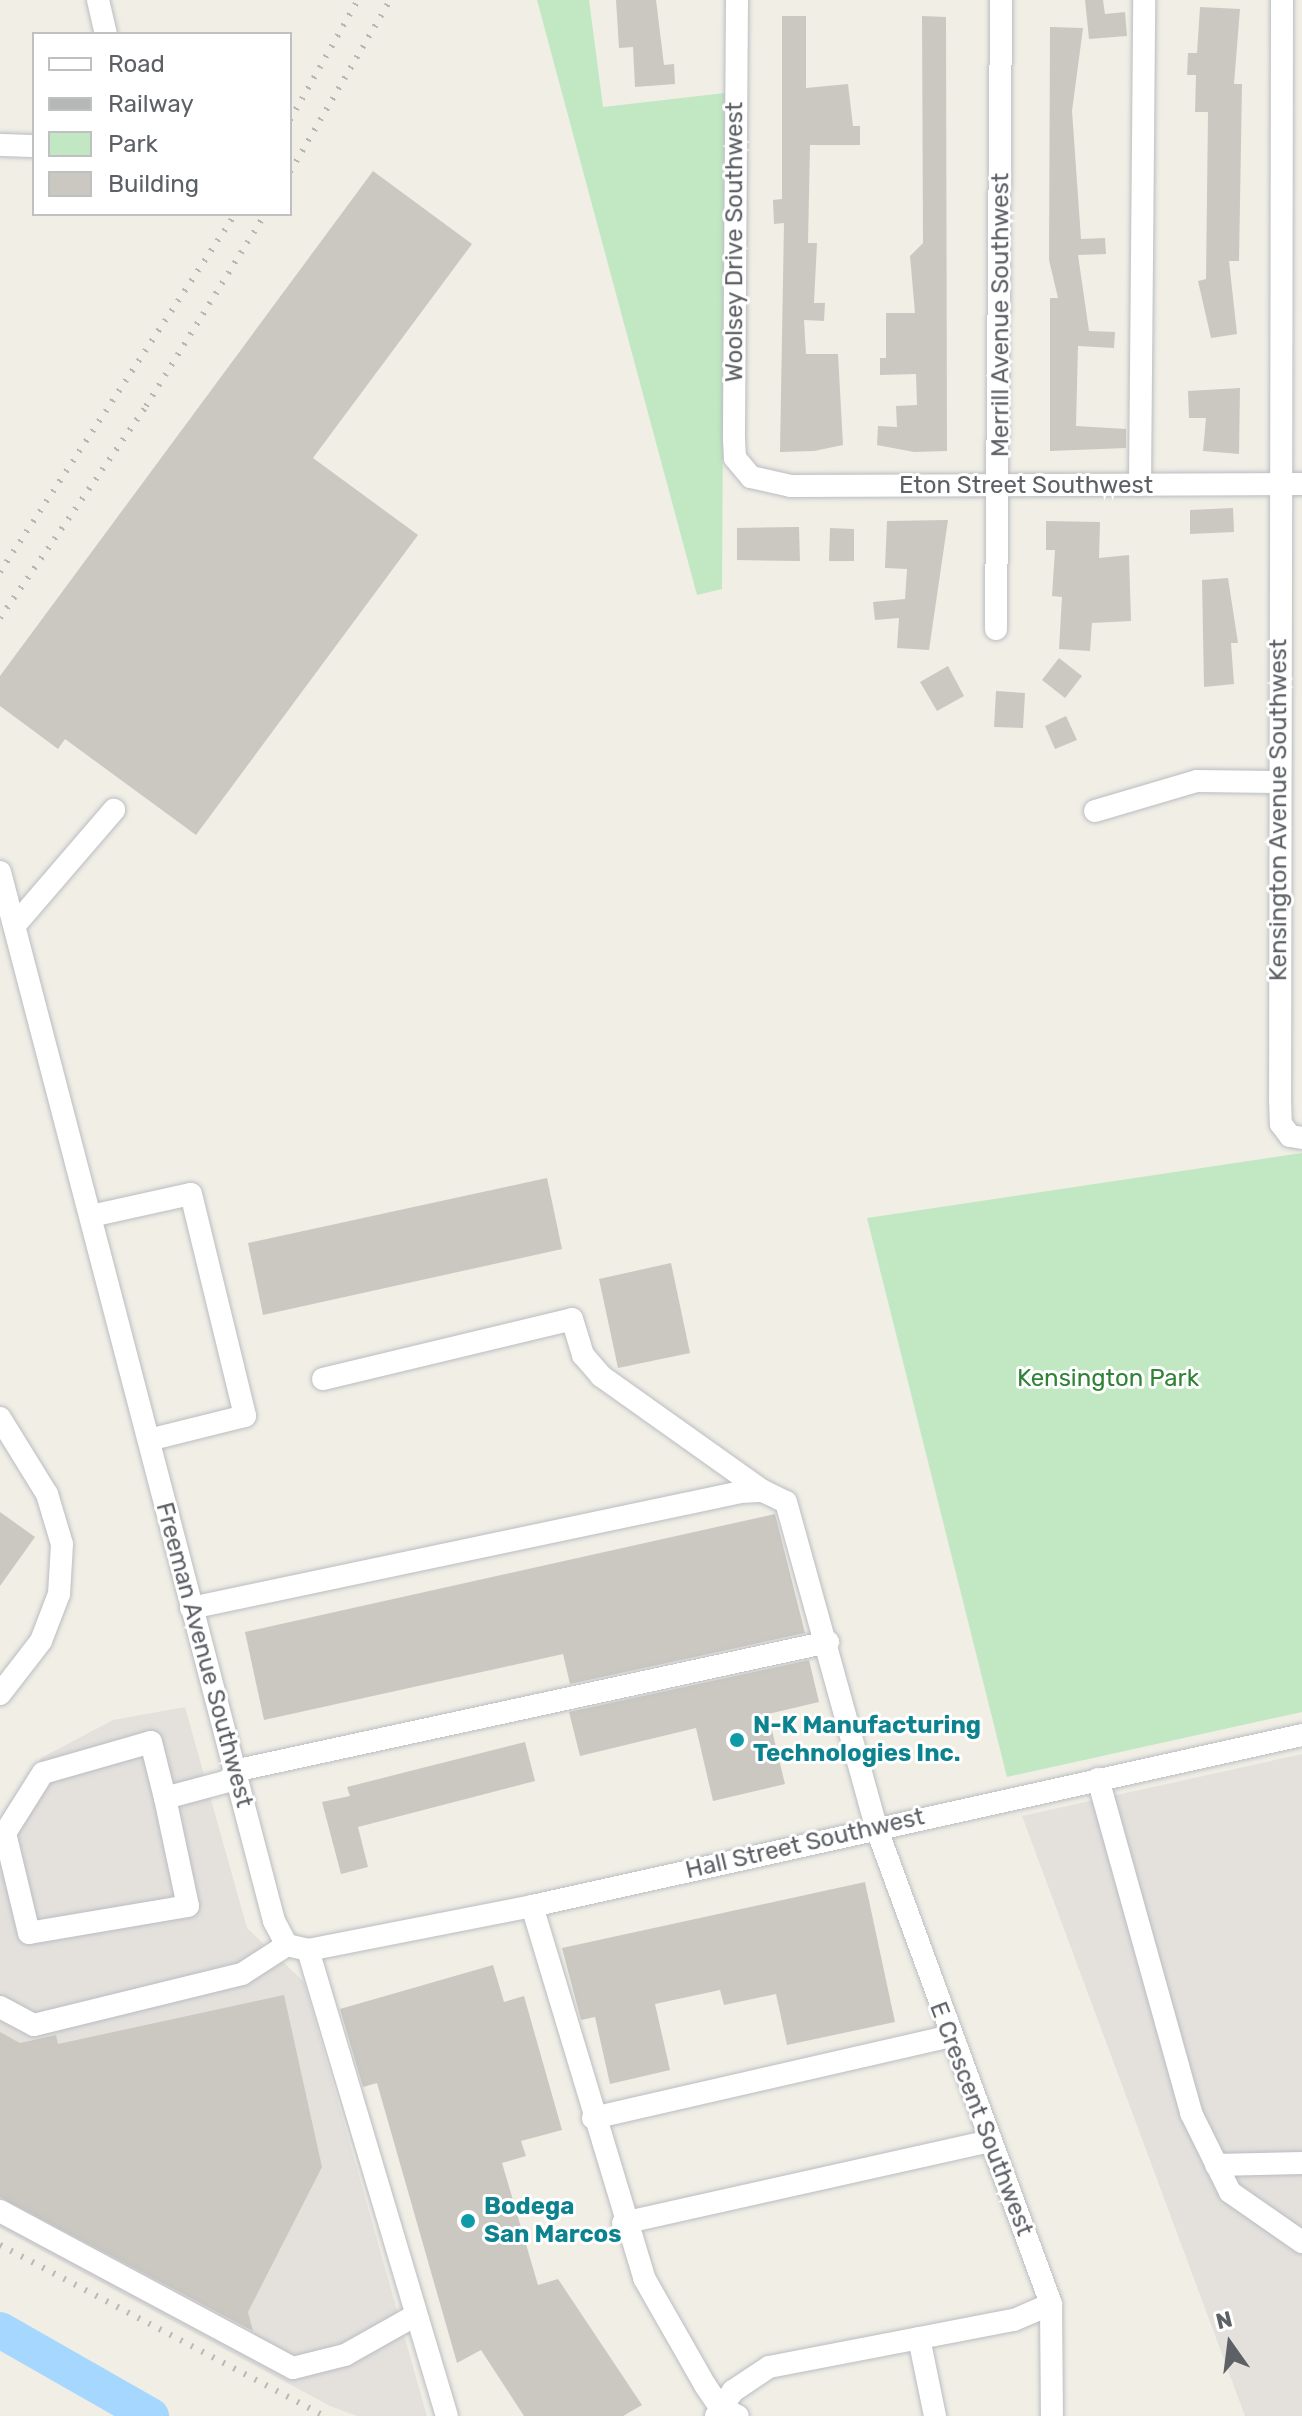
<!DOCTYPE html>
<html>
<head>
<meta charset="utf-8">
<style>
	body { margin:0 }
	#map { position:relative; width:1302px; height:2416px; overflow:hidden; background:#f0eee5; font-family:Rubik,sans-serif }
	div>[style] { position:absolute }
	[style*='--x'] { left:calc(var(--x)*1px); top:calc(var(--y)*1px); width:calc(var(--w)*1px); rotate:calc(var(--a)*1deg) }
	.industrial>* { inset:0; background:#e4e1dd }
	.green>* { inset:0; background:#c1e8c2 }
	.river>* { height:36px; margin:-18px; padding:0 18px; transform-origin:18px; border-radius:18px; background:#a6d7ff }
	.building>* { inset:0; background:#cbc8c2 }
	.roads { filter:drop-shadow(0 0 2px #babdc2) drop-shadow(0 0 2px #babdc2) }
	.minor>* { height:22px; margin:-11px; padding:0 11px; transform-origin:11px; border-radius:11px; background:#fff }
	.rail>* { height:6px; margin-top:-3px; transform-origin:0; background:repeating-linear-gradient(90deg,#b6b7b7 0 2px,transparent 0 12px) }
	.dots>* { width:22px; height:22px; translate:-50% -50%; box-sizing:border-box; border:4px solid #fff; border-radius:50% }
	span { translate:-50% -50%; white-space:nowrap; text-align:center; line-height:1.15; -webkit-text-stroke:6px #fff; paint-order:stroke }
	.street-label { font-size:24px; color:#5d6166 }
	.park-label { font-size:24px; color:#308236 }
	.culture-label { font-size:24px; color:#0d838f; font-weight:700 }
	.left { translate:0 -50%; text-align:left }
	.legend { position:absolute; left:32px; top:32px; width:260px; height:184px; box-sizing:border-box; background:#fff; border:2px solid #bec0c2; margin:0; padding:10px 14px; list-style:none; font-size:24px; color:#5d6166 }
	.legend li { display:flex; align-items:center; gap:16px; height:40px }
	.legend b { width:40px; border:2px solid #bec0c2 }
	.north { position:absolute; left:1190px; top:2304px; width:80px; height:80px; -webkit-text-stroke:6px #fff; paint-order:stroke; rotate:346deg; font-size:22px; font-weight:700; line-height:32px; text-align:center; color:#5d6166 }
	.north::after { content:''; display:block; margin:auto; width:28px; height:36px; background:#5d6166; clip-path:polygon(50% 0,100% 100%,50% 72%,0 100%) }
</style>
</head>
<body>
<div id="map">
	<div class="industrial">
		<div style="clip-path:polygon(185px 1707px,247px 1928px,304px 1982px,427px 2416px,357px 2416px,330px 2406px,0 2228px,0 1818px,41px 1758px,113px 1720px)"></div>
		<div style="clip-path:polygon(1302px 1754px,1302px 2416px,1245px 2416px,1022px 1816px)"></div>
	</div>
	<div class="green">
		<div style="clip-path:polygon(537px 0,589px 0,603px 107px,725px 93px,722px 589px,697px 595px)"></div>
		<div style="clip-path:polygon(1302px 1153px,1302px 1712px,1007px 1777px,867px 1218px)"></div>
	</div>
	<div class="river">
		<div style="--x:0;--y:2330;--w:174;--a:29.7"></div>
	</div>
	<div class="building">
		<div style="clip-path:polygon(616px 0,656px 0,664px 65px,674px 64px,675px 84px,635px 87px,633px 47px,619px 48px)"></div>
		<div style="clip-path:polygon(1085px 0,1103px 0,1105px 14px,1125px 12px,1127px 36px,1089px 39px)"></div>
		<div style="clip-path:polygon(1200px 7px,1240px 9px,1234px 84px,1242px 84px,1239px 261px,1229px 261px,1237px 334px,1211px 338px,1198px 281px,1206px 279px,1208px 112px,1195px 112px,1196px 75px,1187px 75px,1188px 53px,1197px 53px)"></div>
		<div style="clip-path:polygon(782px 16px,806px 16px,806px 88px,848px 84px,853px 126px,860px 126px,860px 145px,810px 145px,808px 243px,817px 243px,814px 303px,825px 303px,824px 321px,804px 320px,806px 354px,838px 354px,843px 445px,814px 451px,780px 452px,784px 223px,774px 224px,773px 200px,782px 199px)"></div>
		<div style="clip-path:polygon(922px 16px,946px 17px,947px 451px,914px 452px,877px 445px,878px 426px,897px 427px,896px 406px,917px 405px,916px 374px,880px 375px,880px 358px,886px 358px,886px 313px,915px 313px,910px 256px,923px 243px)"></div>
		<div style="clip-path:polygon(1050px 27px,1083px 28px,1072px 111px,1081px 239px,1105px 238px,1106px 254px,1078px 255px,1089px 331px,1115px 332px,1114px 348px,1078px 346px,1076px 426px,1126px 429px,1126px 448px,1050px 451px,1050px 298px,1058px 298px,1049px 260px)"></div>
		<div style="clip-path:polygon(373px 171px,472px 244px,313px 458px,418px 535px,196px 835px,65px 739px,58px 749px,0 706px,0 676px)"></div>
		<div style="clip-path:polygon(1240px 388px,1239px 454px,1203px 451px,1206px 418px,1189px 418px,1188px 391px)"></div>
		<div style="clip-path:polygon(1233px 508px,1234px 532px,1190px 534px,1190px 510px)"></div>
		<div style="clip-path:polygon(948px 520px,929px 650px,897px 648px,899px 618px,875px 620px,873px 602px,905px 599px,907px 569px,885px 568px,887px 521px)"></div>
		<div style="clip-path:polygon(1046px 521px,1100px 522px,1099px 558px,1129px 555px,1131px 621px,1092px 623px,1090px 651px,1059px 649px,1062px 597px,1052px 596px,1055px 550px,1046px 550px)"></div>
		<div style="clip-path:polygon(799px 527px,800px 561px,737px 560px,737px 528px)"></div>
		<div style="clip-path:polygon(830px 528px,854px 529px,854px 561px,829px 561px)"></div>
		<div style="clip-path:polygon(1228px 578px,1238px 643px,1231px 643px,1234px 684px,1204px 687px,1202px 580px)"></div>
		<div style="clip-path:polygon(1059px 658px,1082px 676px,1065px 698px,1042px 680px)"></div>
		<div style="clip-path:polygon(948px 666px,964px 696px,937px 711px,920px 682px)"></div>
		<div style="clip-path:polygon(996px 691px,1025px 693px,1023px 728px,994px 727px)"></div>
		<div style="clip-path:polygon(1066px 716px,1077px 740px,1055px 749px,1045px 726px)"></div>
		<div style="clip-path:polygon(547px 1178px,562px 1249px,263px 1315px,248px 1243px)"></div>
		<div style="clip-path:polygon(671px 1263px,690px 1353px,618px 1368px,599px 1279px)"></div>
		<div style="clip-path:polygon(0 1512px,35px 1537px,0 1586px)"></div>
		<div style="clip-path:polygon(775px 1514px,805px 1633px,570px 1684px,563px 1654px,264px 1720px,245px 1632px)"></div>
		<div style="clip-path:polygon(809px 1660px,819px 1702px,768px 1714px,785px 1784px,713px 1801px,696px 1728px,580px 1756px,569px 1712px)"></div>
		<div style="clip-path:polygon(525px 1742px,535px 1781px,358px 1827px,368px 1867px,341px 1874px,322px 1802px,350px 1796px,347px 1787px)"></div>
		<div style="clip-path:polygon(865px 1882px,895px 2022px,787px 2045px,776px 1994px,724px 2005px,720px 1990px,655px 2004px,670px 2070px,610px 2084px,595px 2017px,581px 2020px,562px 1948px)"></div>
		<div style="clip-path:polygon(493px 1965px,504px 2002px,524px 1996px,562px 2130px,521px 2141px,526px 2156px,502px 2163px,538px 2285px,558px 2279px,642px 2405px,623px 2416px,524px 2416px,481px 2350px,457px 2363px,377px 2083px,363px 2087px,340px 2009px)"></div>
		<div style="clip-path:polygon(284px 1995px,322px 2167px,248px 2312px,253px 2331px,0 2197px,0 2032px,20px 2043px,56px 2035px,58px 2044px)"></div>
	</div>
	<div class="roads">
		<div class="minor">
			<div style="--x:98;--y:0;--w:35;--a:77"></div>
			<div style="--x:737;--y:0;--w:439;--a:90.4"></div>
			<div style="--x:734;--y:439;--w:19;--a:87"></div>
			<div style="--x:735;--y:458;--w:25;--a:50"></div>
			<div style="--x:751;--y:477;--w:41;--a:12.7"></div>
			<div style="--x:791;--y:486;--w:511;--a:-0.22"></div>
			<div style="--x:1282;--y:0;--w:1099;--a:90.1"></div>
			<div style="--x:1280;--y:1099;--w:25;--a:88"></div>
			<div style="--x:1281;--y:1124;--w:15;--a:53"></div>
			<div style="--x:1290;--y:1136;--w:12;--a:9"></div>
			<div style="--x:0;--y:145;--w:34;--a:2"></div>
			<div style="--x:1140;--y:485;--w:485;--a:-89.5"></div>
			<div style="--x:996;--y:629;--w:629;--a:-89.54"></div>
			<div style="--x:1095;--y:811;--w:106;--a:-16.4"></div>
			<div style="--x:1197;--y:781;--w:79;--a:0.7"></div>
			<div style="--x:0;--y:872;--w:1084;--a:75.36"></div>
			<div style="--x:274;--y:1921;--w:27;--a:62"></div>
			<div style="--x:287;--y:1945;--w:22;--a:13"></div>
			<div style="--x:308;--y:1950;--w:228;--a:-11.1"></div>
			<div style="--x:532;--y:1906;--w:789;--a:-12.52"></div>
			<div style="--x:15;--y:925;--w:152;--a:-49.3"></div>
			<div style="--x:91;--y:1216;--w:102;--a:-12.4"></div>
			<div style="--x:191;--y:1194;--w:228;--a:76.3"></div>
			<div style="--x:245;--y:1416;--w:99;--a:166"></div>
			<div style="--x:323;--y:1379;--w:256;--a:-13.5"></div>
			<div style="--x:572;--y:1319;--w:38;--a:73"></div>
			<div style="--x:583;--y:1355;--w:28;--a:49"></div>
			<div style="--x:601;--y:1376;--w:199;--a:35.4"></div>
			<div style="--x:0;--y:1418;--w:89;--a:58.3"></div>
			<div style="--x:47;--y:1494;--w:52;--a:73.3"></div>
			<div style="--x:62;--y:1544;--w:50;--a:93.4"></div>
			<div style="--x:59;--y:1594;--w:50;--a:111"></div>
			<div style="--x:41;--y:1641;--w:67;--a:127.7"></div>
			<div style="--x:191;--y:1608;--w:562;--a:-11.91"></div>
			<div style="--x:741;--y:1492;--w:22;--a:-3"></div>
			<div style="--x:763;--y:1491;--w:25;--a:26"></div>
			<div style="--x:786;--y:1502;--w:337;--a:74.5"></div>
			<div style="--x:876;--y:1827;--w:508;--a:69.85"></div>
			<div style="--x:1051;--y:2304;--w:112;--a:89.5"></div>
			<div style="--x:234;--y:1771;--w:608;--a:-12.25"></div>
			<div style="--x:1098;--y:1779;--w:347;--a:74.4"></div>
			<div style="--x:1191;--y:2113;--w:88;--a:63.7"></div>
			<div style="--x:1230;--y:2192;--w:88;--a:34.8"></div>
			<div style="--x:165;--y:1798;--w:110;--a:78"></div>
			<div style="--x:188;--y:1906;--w:161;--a:170.4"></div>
			<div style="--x:29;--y:1933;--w:103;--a:-103.5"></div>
			<div style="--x:5;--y:1833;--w:71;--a:-57.7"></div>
			<div style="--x:43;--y:1773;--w:112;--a:-16"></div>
			<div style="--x:151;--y:1742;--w:58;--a:76"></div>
			<div style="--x:165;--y:1798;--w:73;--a:-15"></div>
			<div style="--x:532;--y:1906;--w:388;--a:73.2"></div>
			<div style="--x:644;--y:2278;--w:123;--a:60.3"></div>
			<div style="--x:705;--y:2385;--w:27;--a:56"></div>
			<div style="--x:720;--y:2407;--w:20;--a:27"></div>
			<div style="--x:308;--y:1950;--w:486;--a:73.4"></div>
			<div style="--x:0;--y:2007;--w:38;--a:28"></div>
			<div style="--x:34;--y:2025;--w:214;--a:-13.8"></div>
			<div style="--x:242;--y:1974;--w:54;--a:-32.8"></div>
			<div style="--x:593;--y:2118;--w:364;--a:-12.9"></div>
			<div style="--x:1216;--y:2165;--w:86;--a:-1.3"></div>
			<div style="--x:0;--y:2211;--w:332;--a:28.2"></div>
			<div style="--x:293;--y:2368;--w:54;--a:-14"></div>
			<div style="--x:345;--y:2355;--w:81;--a:-29.4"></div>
			<div style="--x:623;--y:2223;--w:375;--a:-12.6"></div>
			<div style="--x:919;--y:2338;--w:80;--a:78.4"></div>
			<div style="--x:716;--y:2416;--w:30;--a:-56"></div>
			<div style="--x:733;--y:2391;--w:43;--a:-33.7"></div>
			<div style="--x:769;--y:2367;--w:249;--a:-10.9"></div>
			<div style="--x:1014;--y:2320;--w:40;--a:-23.4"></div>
		</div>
	</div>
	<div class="rail">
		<div style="--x:290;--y:120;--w:138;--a:-60.5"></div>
		<div style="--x:290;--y:172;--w:199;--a:-59.8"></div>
		<div style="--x:0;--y:572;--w:428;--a:-56.7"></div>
		<div style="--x:0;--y:618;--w:257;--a:-55.4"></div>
		<div style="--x:146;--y:406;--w:226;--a:-58.2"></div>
		<div style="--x:0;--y:2245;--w:366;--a:27.8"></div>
	</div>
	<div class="dots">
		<div style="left:737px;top:1740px;background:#0f9aa8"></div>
		<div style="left:468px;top:2221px;background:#0f9aa8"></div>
	</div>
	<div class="street-label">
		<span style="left:735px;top:242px;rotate:-90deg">Woolsey Drive Southwest</span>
		<span style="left:1001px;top:315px;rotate:-90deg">Merrill Avenue Southwest</span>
		<span style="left:1026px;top:486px">Eton Street Southwest</span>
		<span style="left:1279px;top:810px;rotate:-90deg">Kensington Avenue Southwest</span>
		<span style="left:204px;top:1655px;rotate:75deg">Freeman Avenue Southwest</span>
		<span style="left:805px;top:1844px;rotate:-13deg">Hall Street Southwest</span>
		<span style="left:981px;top:2119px;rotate:69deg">E Crescent Southwest</span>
	</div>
	<div class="park-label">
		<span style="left:1108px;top:1379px">Kensington Park</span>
	</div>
	<div class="culture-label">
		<span class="left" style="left:753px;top:1740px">N-K Manufacturing<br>Technologies Inc.</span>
		<span class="left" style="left:484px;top:2221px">Bodega<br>San Marcos</span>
	</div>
	<ul class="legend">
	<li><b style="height:10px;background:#fff"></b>Road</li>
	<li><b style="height:10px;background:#b6b7b7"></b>Railway</li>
	<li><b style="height:22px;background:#c1e8c2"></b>Park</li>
	<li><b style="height:22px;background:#cbc8c2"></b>Building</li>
	</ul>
	<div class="north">N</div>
</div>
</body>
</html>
